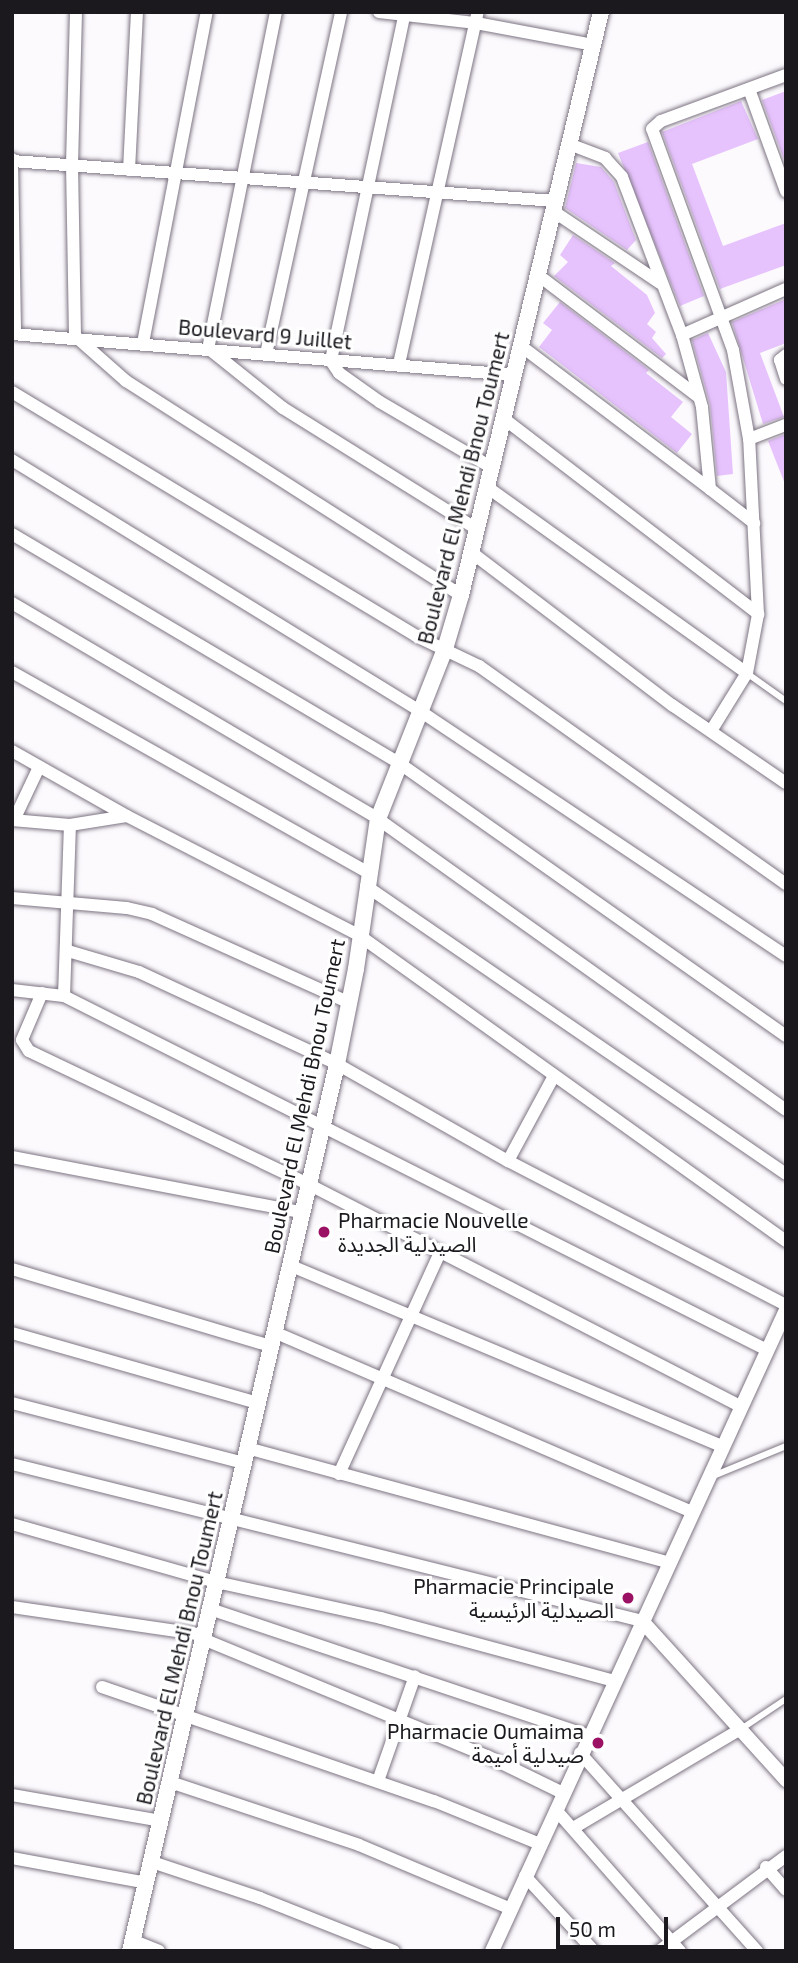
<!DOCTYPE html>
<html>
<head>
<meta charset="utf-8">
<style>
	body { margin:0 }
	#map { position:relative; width:798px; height:1963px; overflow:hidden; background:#fcfafd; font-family:"Exo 2","Noto Sans Arabic",sans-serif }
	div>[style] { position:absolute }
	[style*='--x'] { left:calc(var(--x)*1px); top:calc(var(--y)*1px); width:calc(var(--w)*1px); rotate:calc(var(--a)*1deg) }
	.building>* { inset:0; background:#e7c3fd }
	.roads { filter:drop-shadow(0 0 2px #7d7483) drop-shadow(0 0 2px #7d7483) }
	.service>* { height:6px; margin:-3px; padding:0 3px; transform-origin:3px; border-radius:3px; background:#fff }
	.minor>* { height:12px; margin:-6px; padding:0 6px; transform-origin:6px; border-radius:6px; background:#fff }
	.tertiary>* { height:14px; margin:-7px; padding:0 7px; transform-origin:7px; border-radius:7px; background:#fff }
	.secondary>* { height:16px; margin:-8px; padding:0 8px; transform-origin:8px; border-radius:8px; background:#fff }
	.dots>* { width:19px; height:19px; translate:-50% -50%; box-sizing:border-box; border:4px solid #fff; border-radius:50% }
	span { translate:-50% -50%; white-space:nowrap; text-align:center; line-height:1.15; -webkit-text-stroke:6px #fff; paint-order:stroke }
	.street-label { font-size:21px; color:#1b181e }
	.poi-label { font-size:21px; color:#1b181e }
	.left { translate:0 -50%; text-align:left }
	.right { translate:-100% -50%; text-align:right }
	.frame { position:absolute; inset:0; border:14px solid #1b181e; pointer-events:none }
	.scale { position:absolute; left:556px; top:1917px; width:112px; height:32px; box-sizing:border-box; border:4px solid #1b181e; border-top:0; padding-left:9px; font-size:21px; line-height:24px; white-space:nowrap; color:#1b181e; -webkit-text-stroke:5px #fff; paint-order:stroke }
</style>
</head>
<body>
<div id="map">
	<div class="building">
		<div style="clip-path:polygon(786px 91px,786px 165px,762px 100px)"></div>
		<div style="clip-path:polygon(741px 101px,758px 139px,692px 164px,723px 246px,786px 223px,786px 265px,720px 289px,662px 132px)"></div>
		<div style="clip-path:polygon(648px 142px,704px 296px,680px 306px,618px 153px)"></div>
		<div style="clip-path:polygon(576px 163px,601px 167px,614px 182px,636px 240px,627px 250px,565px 208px)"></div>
		<div style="clip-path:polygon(573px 235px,615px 263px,611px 266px,647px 295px,655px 313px,647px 324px,656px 332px,652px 338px,666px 354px,662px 358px,554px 276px,568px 262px,560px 255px)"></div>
		<div style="clip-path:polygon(786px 299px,786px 343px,760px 353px,784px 417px,763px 424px,732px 322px)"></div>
		<div style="clip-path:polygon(560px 302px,649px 370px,646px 373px,683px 402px,671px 417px,692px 434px,677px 453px,539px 347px,552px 330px,543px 323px)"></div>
		<div style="clip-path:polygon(708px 333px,726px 372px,733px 474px,717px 476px,710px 405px,692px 340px)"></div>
		<div style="clip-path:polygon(786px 434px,786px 484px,785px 484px,768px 441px)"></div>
	</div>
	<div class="roads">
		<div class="service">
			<div style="--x:748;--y:674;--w:47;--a:35.4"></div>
			<div style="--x:713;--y:1476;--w:79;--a:-22.3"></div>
			<div style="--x:741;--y:1729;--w:54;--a:-33.7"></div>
		</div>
		<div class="minor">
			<div style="--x:76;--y:12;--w:152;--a:91.5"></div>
			<div style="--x:72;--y:164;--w:172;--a:89"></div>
			<div style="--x:75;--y:336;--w:68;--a:41.4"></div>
			<div style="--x:126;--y:381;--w:398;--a:32.6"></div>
			<div style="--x:276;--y:12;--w:343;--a:101.4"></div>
			<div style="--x:208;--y:348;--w:96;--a:38.7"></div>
			<div style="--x:283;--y:408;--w:229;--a:32"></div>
			<div style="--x:379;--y:12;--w:98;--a:6.5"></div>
			<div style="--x:476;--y:23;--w:119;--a:10.6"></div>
			<div style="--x:405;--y:12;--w:357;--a:102"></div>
			<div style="--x:331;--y:361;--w:14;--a:56"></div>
			<div style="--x:339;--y:373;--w:50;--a:35.3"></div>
			<div style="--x:380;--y:402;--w:129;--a:30.4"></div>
			<div style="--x:749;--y:89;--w:109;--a:70.1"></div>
			<div style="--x:569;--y:144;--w:39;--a:21"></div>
			<div style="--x:605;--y:158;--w:25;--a:48"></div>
			<div style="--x:622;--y:177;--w:169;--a:69.2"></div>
			<div style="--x:682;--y:335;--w:114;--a:-23.9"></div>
			<div style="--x:12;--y:159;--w:175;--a:89"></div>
			<div style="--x:12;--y:161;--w:545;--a:4.21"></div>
			<div style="--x:129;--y:170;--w:158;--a:-87.1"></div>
			<div style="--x:553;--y:211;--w:129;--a:33.9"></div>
			<div style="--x:538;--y:275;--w:202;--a:37.2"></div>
			<div style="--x:12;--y:334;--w:504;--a:4.67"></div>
			<div style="--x:143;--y:343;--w:337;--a:-79.1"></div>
			<div style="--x:521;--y:346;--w:237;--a:37.1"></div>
			<div style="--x:710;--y:489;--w:82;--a:-95.6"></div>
			<div style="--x:702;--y:407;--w:75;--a:-105.5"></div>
			<div style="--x:266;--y:354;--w:350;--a:-77.6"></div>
			<div style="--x:786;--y:355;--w:8;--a:140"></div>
			<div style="--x:780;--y:360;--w:20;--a:72"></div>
			<div style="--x:399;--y:364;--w:361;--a:-77.4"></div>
			<div style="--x:12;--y:392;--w:472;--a:31.1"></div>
			<div style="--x:416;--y:636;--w:70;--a:25.5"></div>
			<div style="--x:479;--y:666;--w:377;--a:35.4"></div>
			<div style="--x:503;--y:418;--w:322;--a:37.5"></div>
			<div style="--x:749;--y:439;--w:40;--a:-21"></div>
			<div style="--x:12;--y:460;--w:479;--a:31.6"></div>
			<div style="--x:420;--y:711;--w:440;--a:33.8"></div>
			<div style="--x:487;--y:487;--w:320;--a:35.6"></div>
			<div style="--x:710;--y:489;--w:56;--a:37.7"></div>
			<div style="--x:12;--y:534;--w:450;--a:30.6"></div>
			<div style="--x:399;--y:763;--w:474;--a:35.2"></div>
			<div style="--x:471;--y:552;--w:253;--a:37.3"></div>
			<div style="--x:672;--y:705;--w:138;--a:34.4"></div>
			<div style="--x:12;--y:603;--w:425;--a:30.5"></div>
			<div style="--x:378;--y:819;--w:501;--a:35.5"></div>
			<div style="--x:12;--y:672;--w:407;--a:29.4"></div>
			<div style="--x:711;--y:731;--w:68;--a:-58.2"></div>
			<div style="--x:747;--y:673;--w:60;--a:-79.4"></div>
			<div style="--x:758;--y:614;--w:175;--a:-92.9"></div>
			<div style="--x:749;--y:439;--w:90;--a:-100.2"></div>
			<div style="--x:733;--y:350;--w:235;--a:-110.1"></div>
			<div style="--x:652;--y:129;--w:12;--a:-42"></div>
			<div style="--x:661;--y:121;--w:133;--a:-20.2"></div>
			<div style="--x:12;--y:751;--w:132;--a:29.5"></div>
			<div style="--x:127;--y:816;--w:262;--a:27.2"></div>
			<div style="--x:360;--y:936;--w:524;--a:35.6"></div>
			<div style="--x:12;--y:820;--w:58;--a:4.9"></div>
			<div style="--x:70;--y:825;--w:57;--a:-9.1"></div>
			<div style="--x:14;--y:820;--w:59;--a:-64.7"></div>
			<div style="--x:366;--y:886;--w:509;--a:34.44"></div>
			<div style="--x:12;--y:898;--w:115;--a:5"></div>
			<div style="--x:127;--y:908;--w:26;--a:13"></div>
			<div style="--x:152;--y:914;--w:217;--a:24.2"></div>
			<div style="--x:68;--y:951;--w:74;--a:16.5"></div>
			<div style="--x:139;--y:972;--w:218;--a:24.9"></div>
			<div style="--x:337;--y:1064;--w:197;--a:29.6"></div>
			<div style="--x:508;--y:1161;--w:313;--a:27.4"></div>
			<div style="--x:12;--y:990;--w:52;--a:6.6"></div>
			<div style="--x:64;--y:996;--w:787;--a:26.73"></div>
			<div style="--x:42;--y:993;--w:51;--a:113.1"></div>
			<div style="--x:22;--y:1040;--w:13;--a:58"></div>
			<div style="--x:29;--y:1051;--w:309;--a:25.5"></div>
			<div style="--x:308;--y:1184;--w:486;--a:27.2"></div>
			<div style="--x:64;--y:996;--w:171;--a:-88"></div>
			<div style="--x:12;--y:1157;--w:294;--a:10.8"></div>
			<div style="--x:508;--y:1161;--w:97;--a:-61.6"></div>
			<div style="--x:289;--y:1265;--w:468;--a:22.7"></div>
			<div style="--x:12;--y:1269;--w:269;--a:16.6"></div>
			<div style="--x:274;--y:1332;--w:454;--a:23.3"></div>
			<div style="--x:12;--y:1333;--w:255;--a:15.9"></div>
			<div style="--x:12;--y:1403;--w:240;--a:14.5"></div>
			<div style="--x:247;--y:1448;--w:435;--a:15.2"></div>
			<div style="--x:12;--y:1464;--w:649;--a:13.99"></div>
			<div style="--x:339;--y:1474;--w:241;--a:-65.5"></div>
			<div style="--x:12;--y:1524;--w:212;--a:15.9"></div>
			<div style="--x:216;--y:1582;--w:169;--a:12.3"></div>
			<div style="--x:381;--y:1618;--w:241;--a:15.1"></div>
			<div style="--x:12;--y:1607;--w:194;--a:8.3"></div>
			<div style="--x:210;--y:1609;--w:400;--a:18.5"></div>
			<div style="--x:203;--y:1639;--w:307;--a:22.4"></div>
			<div style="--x:487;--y:1756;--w:85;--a:26"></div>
			<div style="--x:102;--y:1687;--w:351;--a:19"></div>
			<div style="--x:434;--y:1801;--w:114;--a:22.1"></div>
			<div style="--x:580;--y:1753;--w:266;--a:48.2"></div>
			<div style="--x:378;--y:1781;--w:111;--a:-70.6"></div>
			<div style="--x:170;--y:1782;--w:199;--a:18.4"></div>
			<div style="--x:359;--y:1845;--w:165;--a:22.8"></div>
			<div style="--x:12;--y:1795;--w:151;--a:9.9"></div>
			<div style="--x:556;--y:1810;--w:188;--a:48.7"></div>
			<div style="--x:575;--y:1827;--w:193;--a:-30.6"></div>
			<div style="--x:12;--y:1858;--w:137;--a:10.5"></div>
			<div style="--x:152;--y:1862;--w:114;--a:18.4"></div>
			<div style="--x:260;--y:1898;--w:144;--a:21.6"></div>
			<div style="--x:766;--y:1867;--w:30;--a:49"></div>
			<div style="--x:525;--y:1876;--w:102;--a:47.4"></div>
			<div style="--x:132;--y:1940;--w:29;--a:22"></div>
			<div style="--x:659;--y:1951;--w:159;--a:-36.8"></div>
		</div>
		<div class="tertiary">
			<div style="--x:642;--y:1621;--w:215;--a:47.8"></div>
			<div style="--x:492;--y:1951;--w:705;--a:-65.36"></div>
		</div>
		<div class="secondary">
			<div style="--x:130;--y:1951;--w:911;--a:-76.86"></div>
			<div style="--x:337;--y:1064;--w:97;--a:-78.7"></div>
			<div style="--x:356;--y:969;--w:152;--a:-81.7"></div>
			<div style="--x:378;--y:819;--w:183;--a:-68.5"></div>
			<div style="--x:445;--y:649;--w:56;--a:-73.5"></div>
			<div style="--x:461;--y:595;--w:600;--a:-76.5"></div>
		</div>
	</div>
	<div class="dots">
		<div style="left:324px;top:1232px;background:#9b1264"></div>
		<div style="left:628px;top:1598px;background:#9b1264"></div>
		<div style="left:598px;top:1743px;background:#9b1264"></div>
	</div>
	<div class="street-label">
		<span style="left:265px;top:334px;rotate:5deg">Boulevard 9 Juillet</span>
		<span style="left:463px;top:488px;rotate:-76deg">Boulevard El Mehdi Bnou Toumert</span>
		<span style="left:304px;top:1096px;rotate:-78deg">Boulevard El Mehdi Bnou Toumert</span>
		<span style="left:179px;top:1648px;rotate:-77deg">Boulevard El Mehdi Bnou Toumert</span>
	</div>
	<div class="poi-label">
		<span class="left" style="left:338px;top:1232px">Pharmacie Nouvelle<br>الصيدلية الجديدة</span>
		<span class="right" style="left:614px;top:1598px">Pharmacie Principale<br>الصيدلية الرئيسية</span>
		<span class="right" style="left:584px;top:1743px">Pharmacie Oumaima<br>صيدلية أميمة</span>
	</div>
	<div class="frame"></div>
	<div class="scale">50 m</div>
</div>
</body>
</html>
